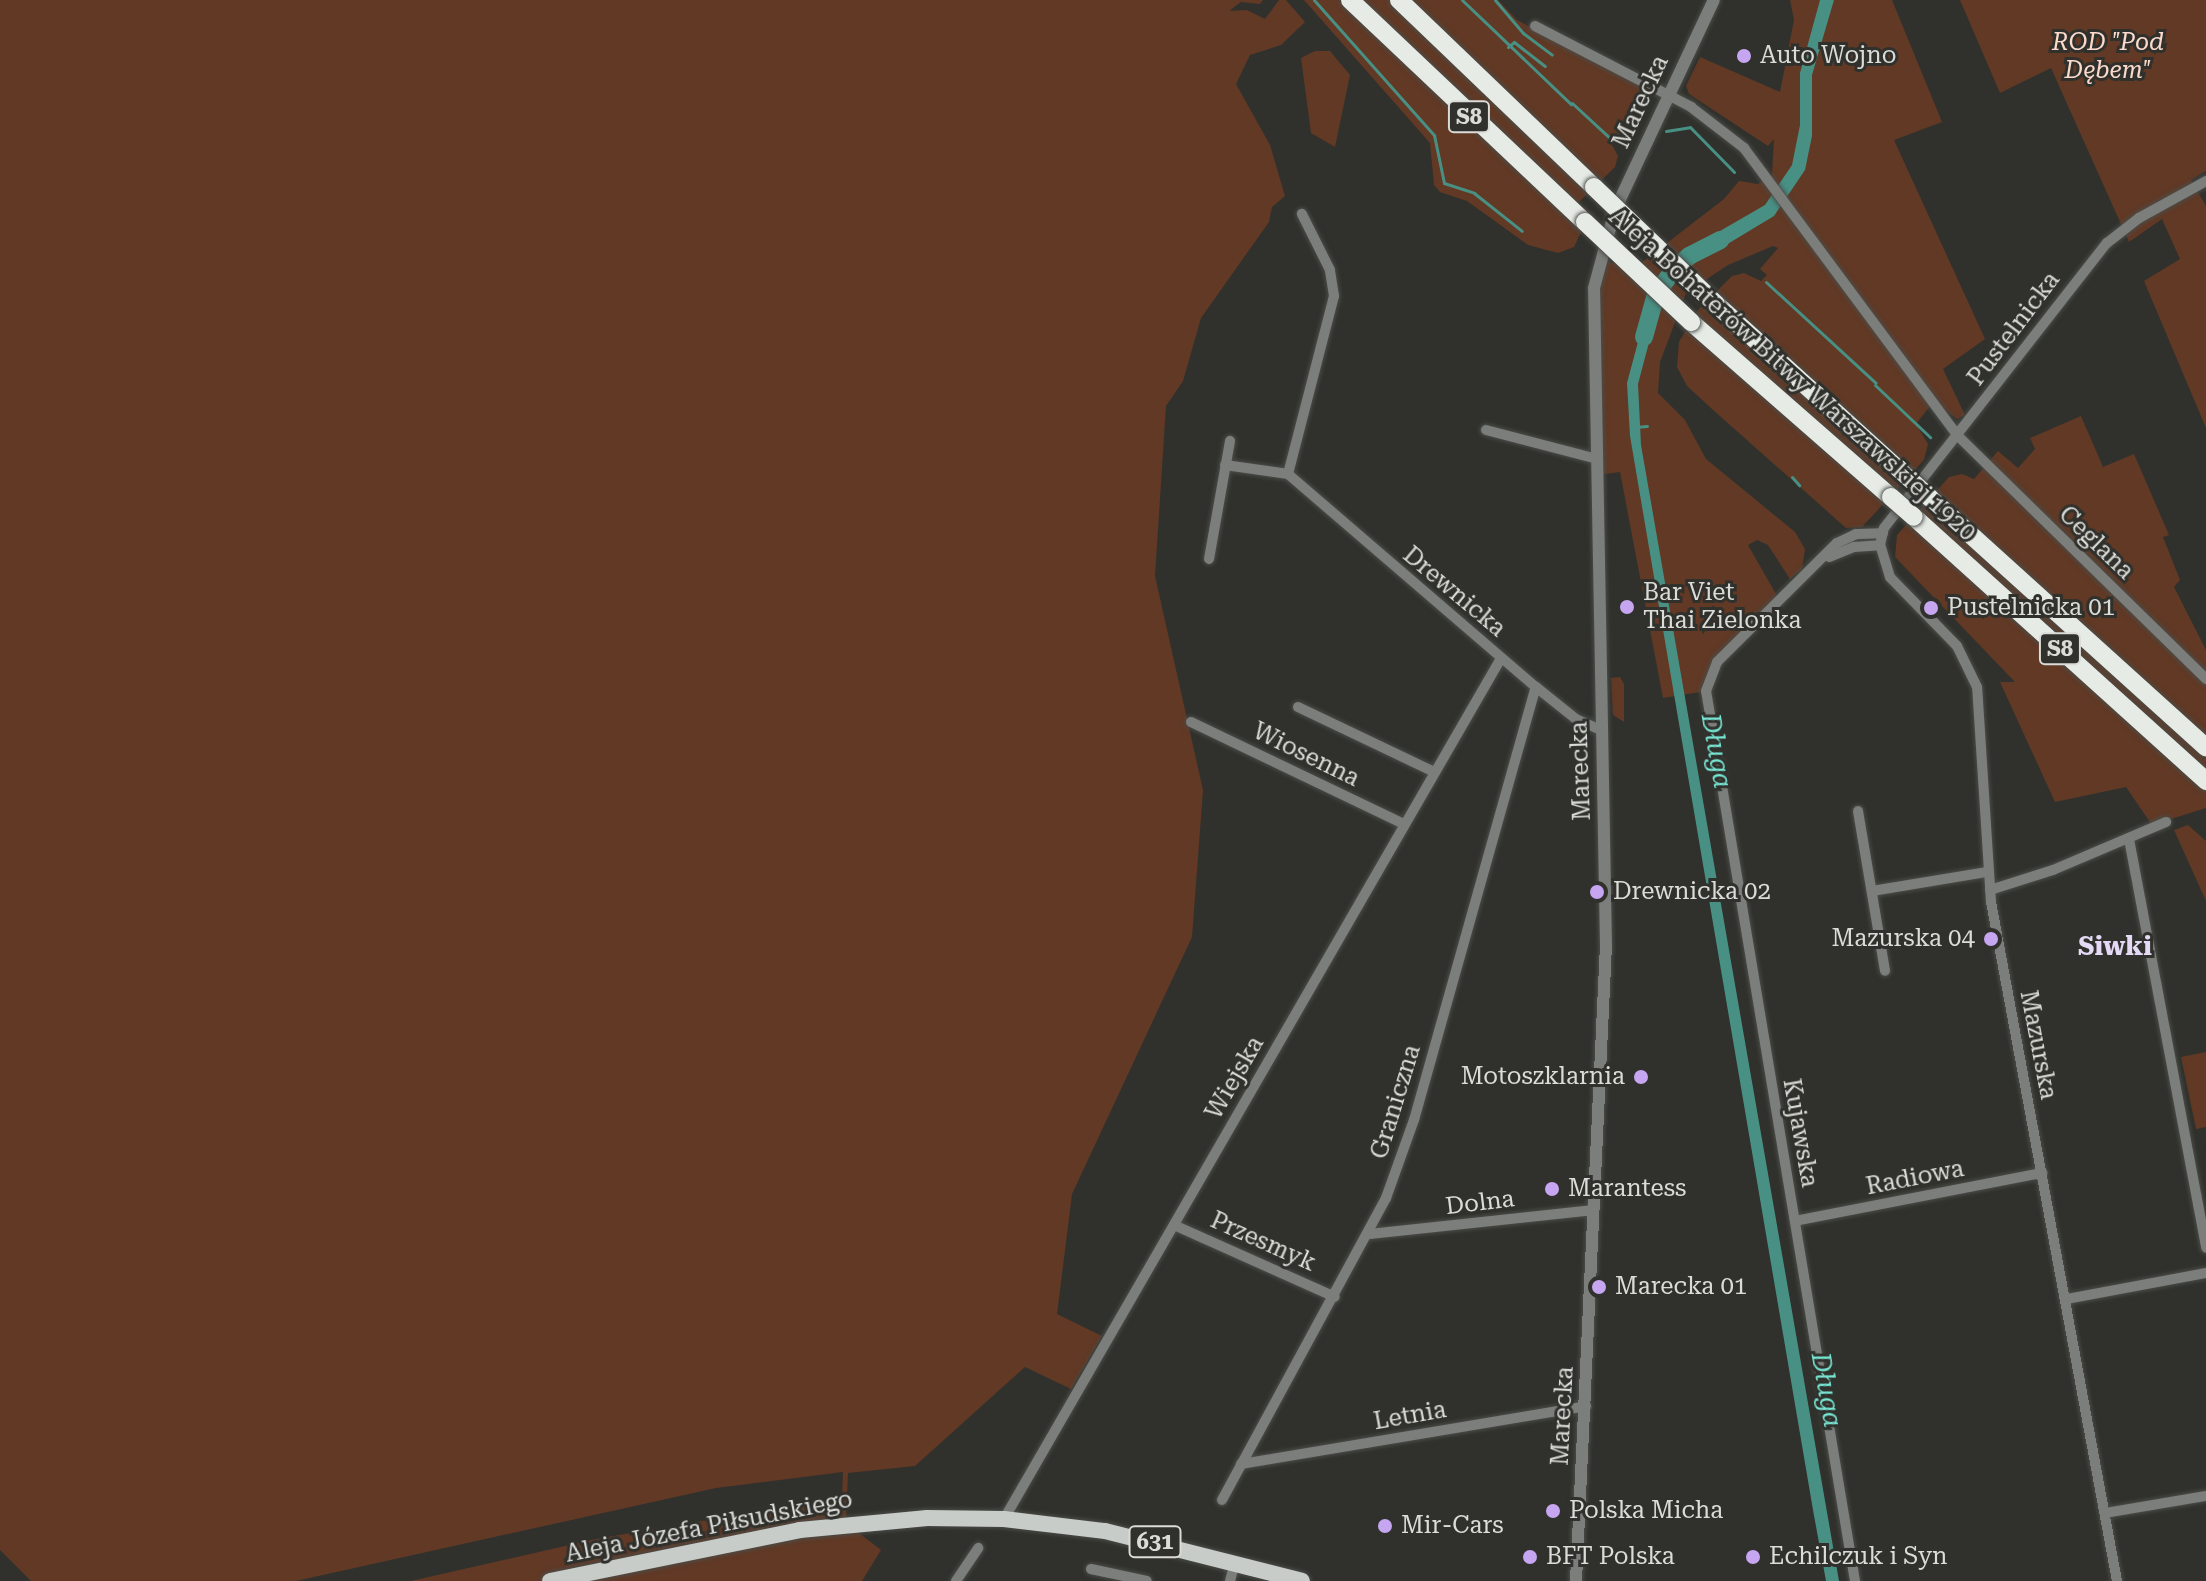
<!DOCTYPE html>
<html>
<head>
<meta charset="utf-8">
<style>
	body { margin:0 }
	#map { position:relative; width:2206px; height:1581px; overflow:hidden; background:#30312c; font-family:"Roboto Serif",serif }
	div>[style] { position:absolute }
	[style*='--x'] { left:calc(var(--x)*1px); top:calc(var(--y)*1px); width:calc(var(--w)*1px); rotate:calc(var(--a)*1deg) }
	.green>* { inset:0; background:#613925 }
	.water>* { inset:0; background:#489084 }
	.stream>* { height:3px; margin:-1.5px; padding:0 1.5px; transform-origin:1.5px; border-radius:1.5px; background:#489084 }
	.river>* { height:18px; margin:-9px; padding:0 9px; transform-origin:9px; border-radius:9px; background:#489084 }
	.roads { filter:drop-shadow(0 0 2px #4b4c48) drop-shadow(0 0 2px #4b4c48) }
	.minor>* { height:10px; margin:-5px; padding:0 5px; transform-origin:5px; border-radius:5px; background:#7c7e7c }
	.tertiary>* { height:12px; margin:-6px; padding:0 6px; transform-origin:6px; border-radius:6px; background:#7c7e7c }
	.primary>* { height:16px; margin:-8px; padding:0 8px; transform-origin:8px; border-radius:8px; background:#c8ccc8 }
	.motorway>* { height:18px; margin:-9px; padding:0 9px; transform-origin:9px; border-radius:9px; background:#e6ebe6 }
	.bridges { filter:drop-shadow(0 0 2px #4b4c48) drop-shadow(0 0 2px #4b4c48) }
	.motorway-bridge>* { height:18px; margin:-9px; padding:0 9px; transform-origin:9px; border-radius:9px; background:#e6ebe6 }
	.dots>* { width:22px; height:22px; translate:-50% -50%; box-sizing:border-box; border:4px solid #30312c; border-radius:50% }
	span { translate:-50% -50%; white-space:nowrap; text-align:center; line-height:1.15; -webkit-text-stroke:6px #30312c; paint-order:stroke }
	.shield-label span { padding:2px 6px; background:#30312c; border:2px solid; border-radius:6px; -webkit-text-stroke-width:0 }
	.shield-label { font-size:22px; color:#dbdbd8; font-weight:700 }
	.park-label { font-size:24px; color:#fcdbcc; font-style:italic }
	.poi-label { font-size:24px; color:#dbdbd8 }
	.left { translate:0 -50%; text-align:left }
	.right { translate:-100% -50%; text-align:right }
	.street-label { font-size:24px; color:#dbdbd8 }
	.water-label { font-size:26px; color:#78e6d3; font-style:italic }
	.neighbourhood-label { font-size:26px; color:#e5daf6; font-weight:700 }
</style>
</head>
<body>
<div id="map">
	<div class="green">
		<div style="clip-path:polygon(0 0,1263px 0,1260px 4px,1241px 2px,1229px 11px,1247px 10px,1265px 19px,1279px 0,1286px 0,1305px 22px,1281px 45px,1250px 55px,1236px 84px,1270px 145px,1285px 196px,1272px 207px,1269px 222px,1201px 318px,1183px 381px,1166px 406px,1155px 576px,1203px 790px,1192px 937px,1072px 1194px,1057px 1314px,1102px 1336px,1071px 1389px,1025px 1367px,915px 1466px,848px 1473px,846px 1523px,881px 1550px,862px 1581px,411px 1581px,596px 1539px,842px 1497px,843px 1472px,716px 1488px,296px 1581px,31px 1581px,0 1550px)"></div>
		<div style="clip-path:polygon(1304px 0,1498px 0,1517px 20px,1648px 90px,1646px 104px,1641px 101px,1637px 108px,1642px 115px,1635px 112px,1625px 126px,1630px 131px,1623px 142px,1611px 143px,1618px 156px,1615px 167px,1578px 203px,1590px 213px,1574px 247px,1558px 253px,1528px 245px,1467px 201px,1440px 192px,1434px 185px,1430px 143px)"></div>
		<div style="clip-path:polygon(1790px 0,1892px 0,1942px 122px,1894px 140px,1985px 339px,1943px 369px,1965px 415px,1957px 419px,1934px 401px,1916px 424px,1928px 444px,1924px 460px,1862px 527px,1846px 528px,1712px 409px,1687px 386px,1677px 367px,1679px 342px,1698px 310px,1732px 276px,1744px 273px,1761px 281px,1767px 275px,1760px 269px,1778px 248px,1773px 246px,1728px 265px,1686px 293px,1660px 362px,1658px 393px,1685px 420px,1706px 459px,1795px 532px,1805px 549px,1802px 569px,1790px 579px,1768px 545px,1757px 540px,1748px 545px,1776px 594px,1774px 605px,1717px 662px,1706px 691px,1663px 698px,1620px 472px,1597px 475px,1599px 258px,1632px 270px,1724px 199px,1739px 181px,1758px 184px,1772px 175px,1774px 139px,1768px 146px,1689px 94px,1686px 86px,1700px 57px,1780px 92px,1794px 20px)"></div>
		<div style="clip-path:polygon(1960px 0,2206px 0,2206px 171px,2191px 180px,2206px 206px,2206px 428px,2144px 281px,2180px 259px,2162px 219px,2129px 242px,2051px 68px,2000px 93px)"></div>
		<div style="clip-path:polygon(1315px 51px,1330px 51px,1350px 75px,1335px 147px,1311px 133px,1301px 58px)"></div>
		<div style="clip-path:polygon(2081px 416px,2103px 467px,2134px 454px,2169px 535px,2163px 537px,2180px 580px,2174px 587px,2206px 650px,2206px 808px,2152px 825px,2126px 787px,2055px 802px,2000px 682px,2015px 682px,1895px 557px,1897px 535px,1949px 477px,1962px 474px,1974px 479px,1998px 451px,2018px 468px,2035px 449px,2030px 438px)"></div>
		<div style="clip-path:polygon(1620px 677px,1624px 684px,1624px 722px,1613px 715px,1611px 678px)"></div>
		<div style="clip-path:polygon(2188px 825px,2206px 841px,2206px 901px,2174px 830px)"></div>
		<div style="clip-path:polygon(2206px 1052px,2206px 1127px,2196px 1129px,2181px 1057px)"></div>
	</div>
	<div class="water">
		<div style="clip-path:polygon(1820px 0,1834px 0,1812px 75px,1812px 136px,1805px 170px,1774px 216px,1706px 257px,1694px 246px,1765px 205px,1792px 165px,1800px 125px,1800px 73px)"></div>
		<div style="clip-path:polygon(1646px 312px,1655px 320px,1638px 384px,1641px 445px,1839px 1581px,1826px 1581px,1813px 1510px,1630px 436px,1627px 383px)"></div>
	</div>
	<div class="stream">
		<div style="--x:1314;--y:0;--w:181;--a:48.4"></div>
		<div style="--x:1434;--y:135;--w:49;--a:78.2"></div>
		<div style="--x:1444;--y:183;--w:32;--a:18"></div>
		<div style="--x:1474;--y:193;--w:61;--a:38.4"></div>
		<div style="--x:1462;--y:0;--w:151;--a:43.7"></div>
		<div style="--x:1495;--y:0;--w:43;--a:49.7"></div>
		<div style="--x:1523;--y:33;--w:36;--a:37"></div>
		<div style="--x:1508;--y:47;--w:8;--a:-40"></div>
		<div style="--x:1514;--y:42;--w:39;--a:38"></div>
		<div style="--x:1572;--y:103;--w:54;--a:42.8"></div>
		<div style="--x:1612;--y:140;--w:36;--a:-38"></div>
		<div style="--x:1666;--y:131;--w:24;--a:-9"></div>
		<div style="--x:1690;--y:127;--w:63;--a:45.6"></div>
		<div style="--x:1766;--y:282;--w:149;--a:42.6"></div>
		<div style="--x:1875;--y:385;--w:76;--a:43.4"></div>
		<div style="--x:1635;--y:427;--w:12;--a:-5"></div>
		<div style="--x:1792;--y:477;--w:11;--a:49"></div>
	</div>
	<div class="river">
		<div style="--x:1644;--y:337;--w:45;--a:-74.4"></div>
		<div style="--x:1656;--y:294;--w:26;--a:-54"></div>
		<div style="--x:1671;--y:273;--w:25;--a:-43"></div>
		<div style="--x:1689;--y:256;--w:35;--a:-27"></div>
	</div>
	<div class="roads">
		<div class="minor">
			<div style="--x:1535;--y:26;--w:176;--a:27.4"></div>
			<div style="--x:1691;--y:107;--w:67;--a:37.7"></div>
			<div style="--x:1744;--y:148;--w:357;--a:53.4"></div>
			<div style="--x:1957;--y:435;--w:349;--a:44.4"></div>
			<div style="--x:1486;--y:430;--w:115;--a:14.6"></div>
			<div style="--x:1225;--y:465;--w:64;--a:8.1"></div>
			<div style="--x:1288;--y:474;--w:327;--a:40.7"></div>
			<div style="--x:1536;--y:687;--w:51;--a:38.7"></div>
			<div style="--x:1576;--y:719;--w:27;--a:24"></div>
			<div style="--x:1288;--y:474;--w:184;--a:-75.5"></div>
			<div style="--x:1334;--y:296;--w:26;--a:-99"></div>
			<div style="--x:1330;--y:270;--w:63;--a:-116.6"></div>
			<div style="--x:1829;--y:557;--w:27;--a:-22"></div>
			<div style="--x:1854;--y:547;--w:26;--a:-4"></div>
			<div style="--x:1209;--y:559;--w:120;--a:-79.9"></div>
			<div style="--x:1298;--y:707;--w:151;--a:25.5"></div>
			<div style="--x:1191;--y:722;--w:236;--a:25.6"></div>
			<div style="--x:1858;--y:811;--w:162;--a:80.4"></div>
			<div style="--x:2129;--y:839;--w:416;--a:79.3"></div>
			<div style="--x:1990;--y:890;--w:66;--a:-17.6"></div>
			<div style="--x:2053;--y:870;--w:123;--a:-23"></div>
			<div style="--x:1872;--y:891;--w:117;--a:-9.4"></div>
			<div style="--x:1795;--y:1221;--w:252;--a:-11"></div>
			<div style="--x:1174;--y:1225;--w:176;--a:24.1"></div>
			<div style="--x:1370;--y:1234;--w:225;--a:-6.1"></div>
			<div style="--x:2067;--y:1299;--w:141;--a:-10.6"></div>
			<div style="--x:1241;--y:1464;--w:350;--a:-9.5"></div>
			<div style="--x:1222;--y:1500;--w:344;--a:-61.5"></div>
			<div style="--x:1386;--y:1198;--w:83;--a:-70.3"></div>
			<div style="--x:1414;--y:1120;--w:450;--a:-74.3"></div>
			<div style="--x:2105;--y:1513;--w:102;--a:-9.6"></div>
			<div style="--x:1004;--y:1519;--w:994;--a:-60"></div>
			<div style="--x:1091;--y:1569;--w:57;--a:12.1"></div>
			<div style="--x:956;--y:1581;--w:40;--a:-56"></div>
			<div style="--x:1230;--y:1581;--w:20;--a:-75"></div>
			<div style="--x:1855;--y:1581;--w:902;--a:-99.5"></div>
			<div style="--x:1706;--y:691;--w:31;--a:-69"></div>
			<div style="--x:1717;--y:662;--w:169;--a:-44.8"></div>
			<div style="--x:1837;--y:543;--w:21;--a:-25"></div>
			<div style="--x:1856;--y:534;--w:27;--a:-2"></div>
			<div style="--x:2117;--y:1581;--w:691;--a:-100.51"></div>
			<div style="--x:1991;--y:902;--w:215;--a:-93.7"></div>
			<div style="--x:1977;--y:687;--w:46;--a:-116"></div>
			<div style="--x:1957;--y:646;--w:96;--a:-134.2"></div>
			<div style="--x:1890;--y:577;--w:34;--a:-107"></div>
			<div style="--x:1880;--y:545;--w:17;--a:-77"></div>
			<div style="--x:1884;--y:528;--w:362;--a:-52"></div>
			<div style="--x:2107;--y:243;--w:41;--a:-38"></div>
			<div style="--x:2139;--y:218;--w:77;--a:-28.9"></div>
		</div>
		<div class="tertiary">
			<div style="--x:1576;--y:1581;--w:636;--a:-87.3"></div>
			<div style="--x:1606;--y:946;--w:658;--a:-91.04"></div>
			<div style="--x:1594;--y:288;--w:81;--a:-74.9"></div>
			<div style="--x:1615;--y:210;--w:232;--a:-64.8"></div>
		</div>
		<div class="primary">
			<div style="--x:550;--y:1581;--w:255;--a:-11.5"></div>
			<div style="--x:800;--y:1530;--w:128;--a:-5.4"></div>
			<div style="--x:927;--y:1518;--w:77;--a:0.7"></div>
			<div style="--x:1004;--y:1519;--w:102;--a:6.8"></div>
			<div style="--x:1105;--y:1531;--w:203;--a:14.2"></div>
		</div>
		<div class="motorway">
			<div style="--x:1350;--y:0;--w:323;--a:43.4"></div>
			<div style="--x:1399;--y:0;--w:270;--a:43.8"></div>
			<div style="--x:1716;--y:304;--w:259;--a:42.2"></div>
			<div style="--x:1691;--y:322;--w:266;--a:41.2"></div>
			<div style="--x:1930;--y:498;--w:372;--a:42.1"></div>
			<div style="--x:1914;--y:517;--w:394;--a:42.1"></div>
		</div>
	</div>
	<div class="bridges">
		<div class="motorway-bridge">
			<div style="--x:1594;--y:187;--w:169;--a:43.8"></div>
			<div style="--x:1585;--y:222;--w:146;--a:43.3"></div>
			<div style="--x:1908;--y:478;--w:30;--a:42"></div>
			<div style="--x:1891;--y:497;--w:30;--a:41"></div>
		</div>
	</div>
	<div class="dots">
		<div style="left:1744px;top:56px;background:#c6a6f0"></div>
		<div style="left:1627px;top:607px;background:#c6a6f0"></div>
		<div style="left:1931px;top:608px;background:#c6a6f0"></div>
		<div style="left:1597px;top:892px;background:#c6a6f0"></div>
		<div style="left:1991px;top:939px;background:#c6a6f0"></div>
		<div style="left:1641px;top:1077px;background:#c6a6f0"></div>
		<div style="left:1552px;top:1189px;background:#c6a6f0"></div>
		<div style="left:1599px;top:1287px;background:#c6a6f0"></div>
		<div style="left:1553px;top:1511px;background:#c6a6f0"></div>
		<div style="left:1385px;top:1526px;background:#c6a6f0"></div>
		<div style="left:1530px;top:1557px;background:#c6a6f0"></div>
		<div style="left:1753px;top:1557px;background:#c6a6f0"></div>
	</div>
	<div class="shield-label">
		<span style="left:1469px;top:117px">S8</span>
		<span style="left:2060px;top:649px">S8</span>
		<span style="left:1155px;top:1542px">631</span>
	</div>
	<div class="park-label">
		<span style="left:2108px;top:57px">ROD "Pod<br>Dębem"</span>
	</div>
	<div class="poi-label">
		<span class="left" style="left:1760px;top:56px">Auto Wojno</span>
		<span class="left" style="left:1643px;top:607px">Bar Viet<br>Thai Zielonka</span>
		<span class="left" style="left:1947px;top:608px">Pustelnicka 01</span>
		<span class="left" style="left:1613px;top:892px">Drewnicka 02</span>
		<span class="right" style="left:1975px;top:939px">Mazurska 04</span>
		<span class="right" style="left:1625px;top:1077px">Motoszklarnia</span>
		<span class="left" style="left:1568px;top:1189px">Marantess</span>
		<span class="left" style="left:1615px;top:1287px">Marecka 01</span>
		<span class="left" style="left:1569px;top:1511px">Polska Micha</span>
		<span class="left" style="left:1401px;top:1526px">Mir-Cars</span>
		<span class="left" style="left:1546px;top:1557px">BFT Polska</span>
		<span class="left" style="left:1769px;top:1557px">Echilczuk i Syn</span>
	</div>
	<div class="street-label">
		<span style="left:1641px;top:102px;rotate:-65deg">Marecka</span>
		<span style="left:2014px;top:329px;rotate:-53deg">Pustelnicka</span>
		<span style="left:1792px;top:375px;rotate:42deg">Aleja Bohaterów Bitwy Warszawskiej 1920</span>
		<span style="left:2096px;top:543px;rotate:44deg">Ceglana</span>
		<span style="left:1454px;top:592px;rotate:40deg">Drewnicka</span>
		<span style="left:1306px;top:755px;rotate:26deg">Wiosenna</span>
		<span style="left:1581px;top:771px;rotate:-92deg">Marecka</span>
		<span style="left:2038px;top:1045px;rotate:79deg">Mazurska</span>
		<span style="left:1235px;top:1078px;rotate:-60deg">Wiejska</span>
		<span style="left:1396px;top:1102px;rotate:-73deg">Graniczna</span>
		<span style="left:1800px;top:1133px;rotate:80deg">Kujawska</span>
		<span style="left:1915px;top:1178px;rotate:-11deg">Radiowa</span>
		<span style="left:1480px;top:1203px;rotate:-7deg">Dolna</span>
		<span style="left:1263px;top:1242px;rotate:24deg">Przesmyk</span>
		<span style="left:1410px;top:1416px;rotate:-10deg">Letnia</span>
		<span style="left:1563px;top:1416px;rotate:-87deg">Marecka</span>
		<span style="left:709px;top:1527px;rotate:-11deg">Aleja Józefa Piłsudskiego</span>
	</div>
	<div class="water-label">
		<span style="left:1716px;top:751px;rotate:80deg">Długa</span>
		<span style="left:1826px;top:1390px;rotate:80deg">Długa</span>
	</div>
	<div class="neighbourhood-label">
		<span style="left:2115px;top:947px">Siwki</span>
	</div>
</div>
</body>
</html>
